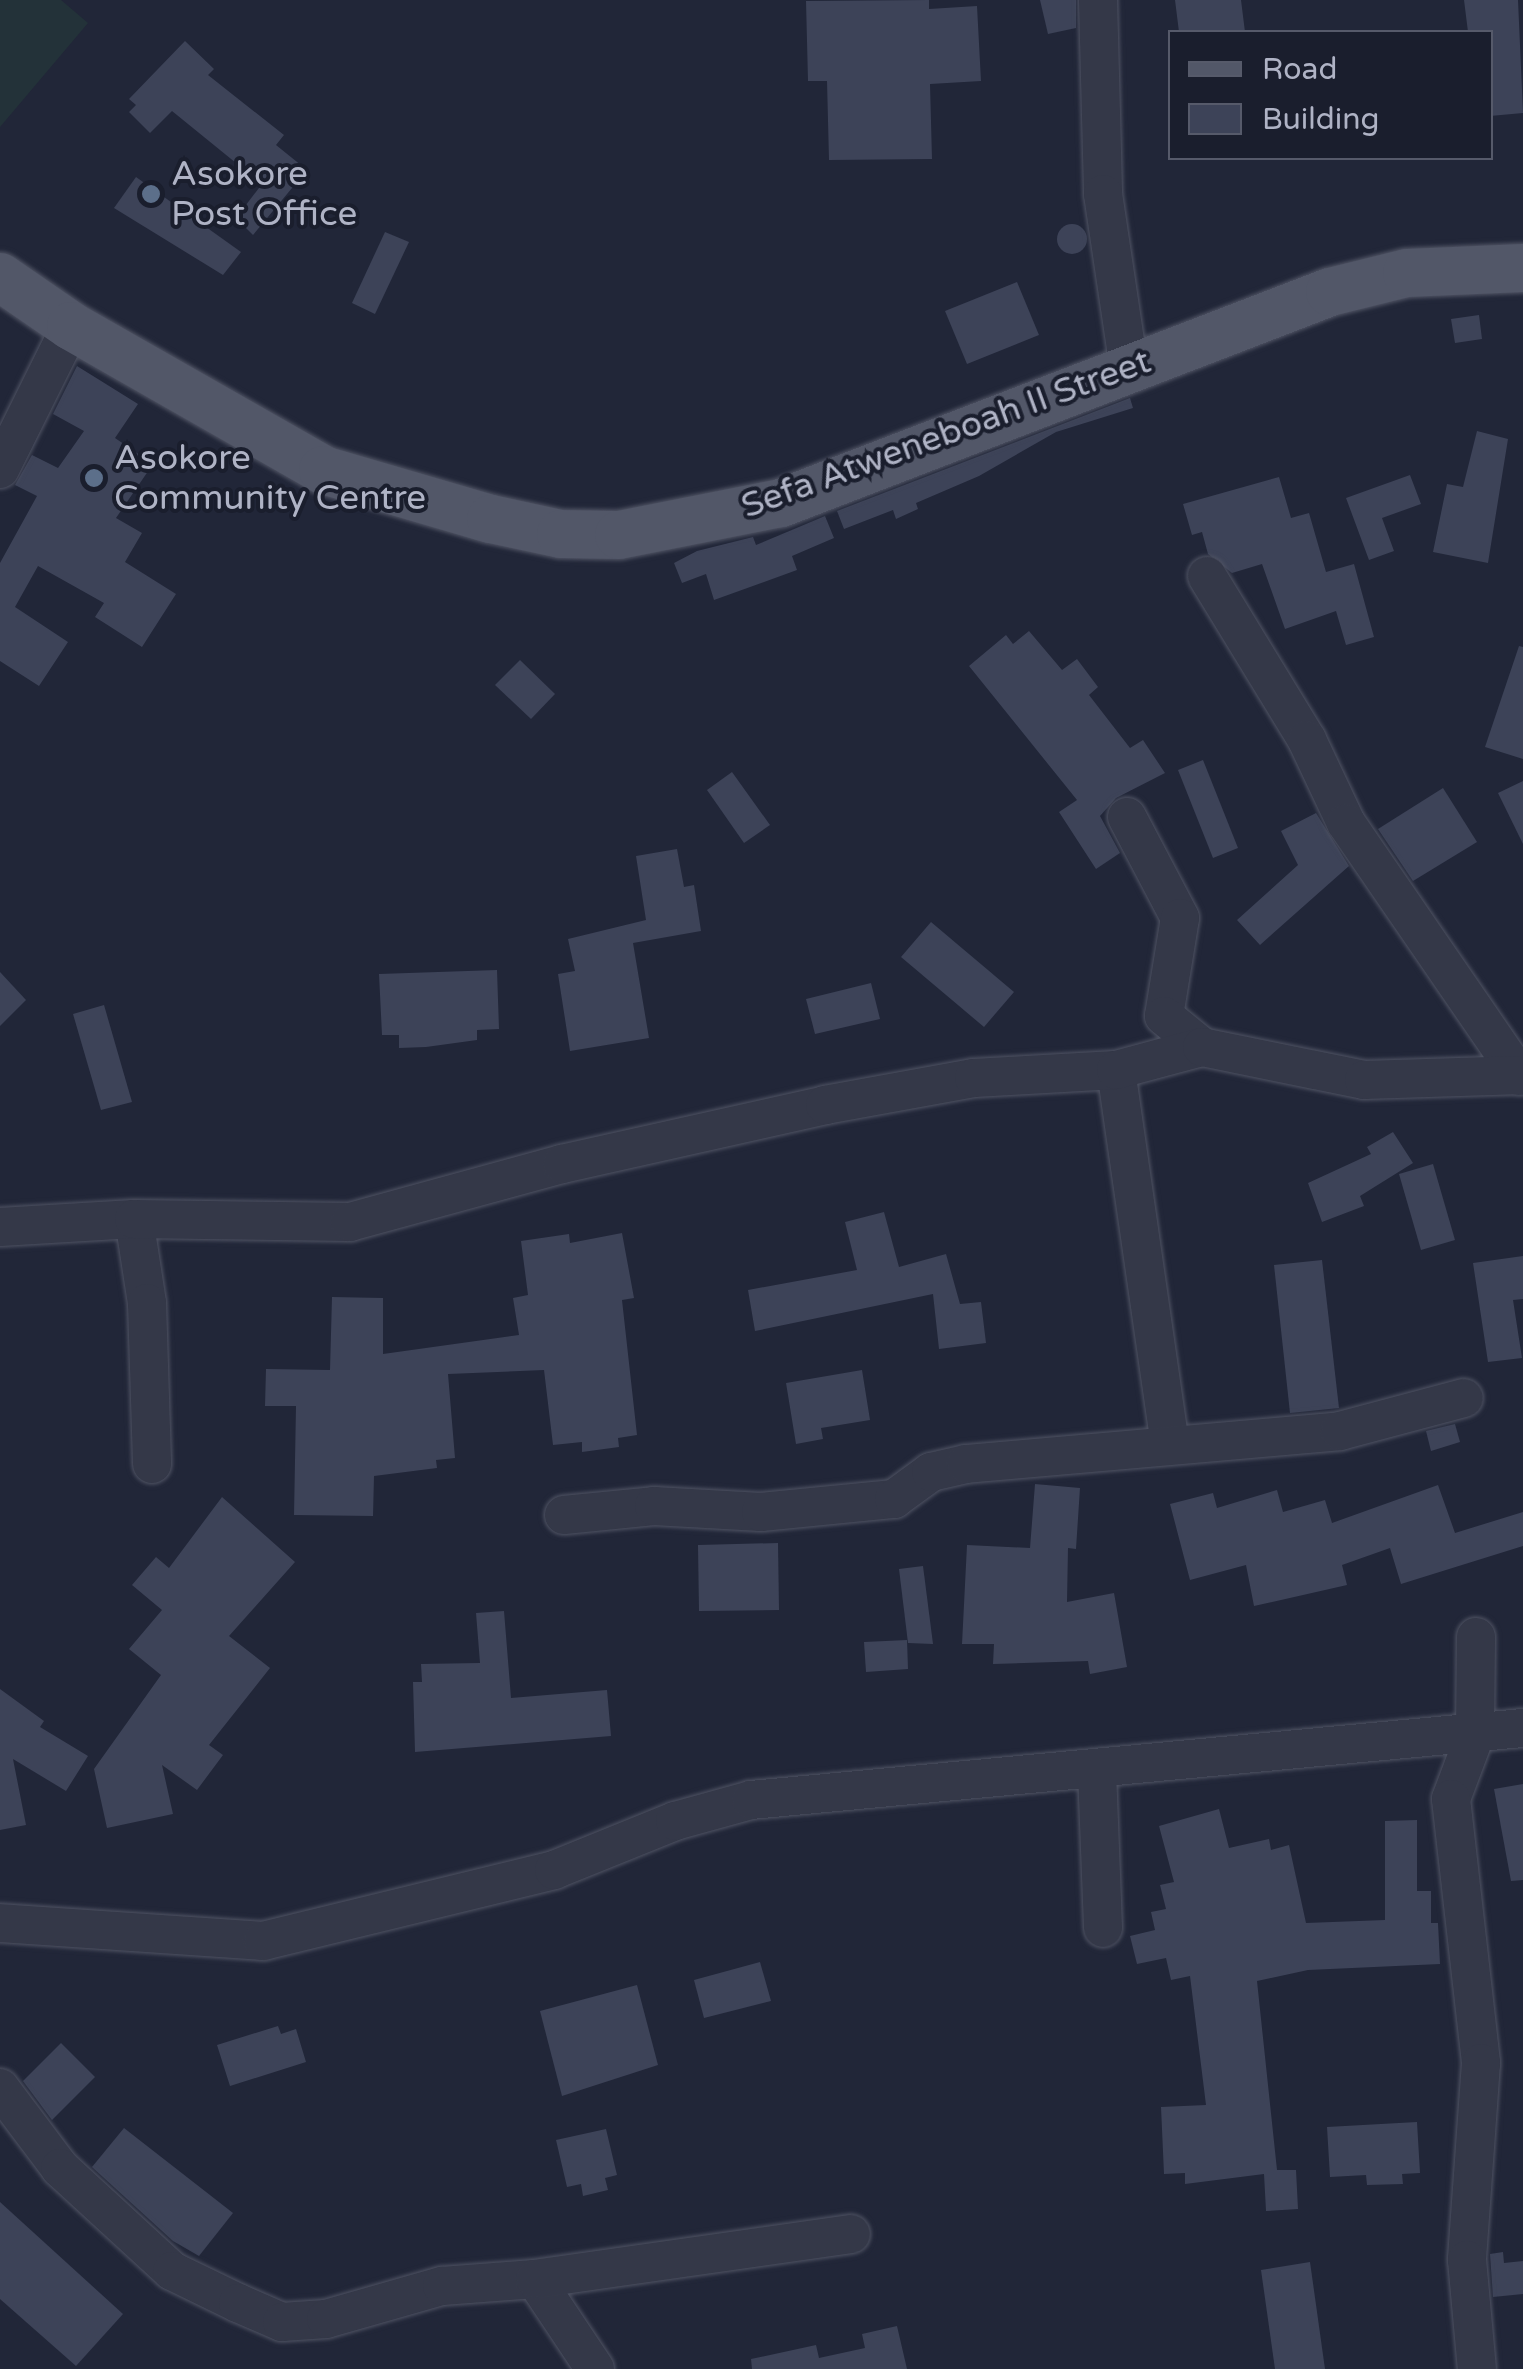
<!DOCTYPE html>
<html>
<head>
<meta charset="utf-8">
<style>
	body { margin:0 }
	#map { position:relative; width:1523px; height:2369px; overflow:hidden; background:#212638; font-family:"Varela Round",sans-serif }
	div>[style] { position:absolute }
	[style*='--x'] { left:calc(var(--x)*1px); top:calc(var(--y)*1px); width:calc(var(--w)*1px); rotate:calc(var(--a)*1deg) }
	.green>* { inset:0; background:#233239 }
	.building>* { inset:0; background:#3d4358 }
	.round { border-radius:50% }
	.roads { filter:drop-shadow(0 0 2px #4f5363) drop-shadow(0 0 2px #4f5363) }
	.minor>* { height:38px; margin:-19px; padding:0 19px; transform-origin:19px; border-radius:19px; background:#343848 }
	.major>* { height:48px; margin:-24px; padding:0 24px; transform-origin:24px; border-radius:24px; background:#525768 }
	.dots>* { width:28px; height:28px; translate:-50% -50%; box-sizing:border-box; border:5px solid #1a1e2d; border-radius:50% }
	span { translate:-50% -50%; white-space:nowrap; text-align:center; line-height:1.15; -webkit-text-stroke:8px #1a1e2d; paint-order:stroke }
	.poi-label { font-size:35px; color:#afb3c5 }
	.left { translate:0 -50%; text-align:left }
	.street-label { font-size:35px; color:#afb3c5 }
	.legend { position:absolute; left:1168px; top:30px; width:325px; height:130px; box-sizing:border-box; background:#1a1e2d; border:2px solid #565a6a; margin:0; padding:12px 18px; list-style:none; font-size:30px; color:#afb3c5 }
	.legend li { display:flex; align-items:center; gap:20px; height:50px }
	.legend b { width:50px; border:2px solid #565a6a }
</style>
</head>
<body>
<div id="map">
	<div class="green">
		<div style="clip-path:polygon(0 0,61px 0,88px 23px,0 127px)"></div>
	</div>
	<div class="building">
		<div style="clip-path:polygon(929px 0,929px 9px,977px 6px,981px 81px,930px 84px,932px 159px,829px 160px,827px 81px,808px 81px,806px 1px)"></div>
		<div style="clip-path:polygon(1040px 0,1076px 0,1076px 28px,1048px 34px)"></div>
		<div style="clip-path:polygon(1175px 0,1241px 0,1245px 32px,1179px 32px)"></div>
		<div style="clip-path:polygon(1464px 0,1518px 0,1523px 113px,1490px 116px,1490px 32px,1468px 32px)"></div>
		<div style="clip-path:polygon(185px 41px,214px 69px,208px 75px,284px 135px,276px 145px,307px 170px,253px 235px,236px 218px,262px 184px,172px 111px,150px 133px,129px 112px,136px 105px,129px 99px)"></div>
		<div style="clip-path:polygon(136px 177px,241px 252px,223px 275px,114px 208px)"></div>
		<div class="round" style="left:1057px;top:224px;width:30px;height:30px"></div>
		<div style="clip-path:polygon(385px 232px,409px 242px,375px 314px,352px 303px)"></div>
		<div style="clip-path:polygon(1017px 282px,1039px 335px,967px 364px,945px 311px)"></div>
		<div style="clip-path:polygon(1479px 315px,1482px 339px,1455px 343px,1451px 319px)"></div>
		<div style="clip-path:polygon(77px 366px,138px 404px,115px 438px,153px 464px,116px 518px,142px 533px,125px 562px,176px 594px,142px 647px,95px 617px,104px 603px,38px 566px,15px 607px,68px 642px,39px 686px,0 661px,0 563px,37px 496px,15px 485px,32px 455px,58px 468px,84px 431px,53px 414px)"></div>
		<div style="clip-path:polygon(1130px 398px,1133px 408px,1056px 432px,979px 476px,916px 503px,918px 509px,896px 519px,893px 510px,844px 529px,837px 511px)"></div>
		<div style="clip-path:polygon(1477px 431px,1508px 439px,1488px 563px,1433px 552px,1447px 484px,1463px 487px)"></div>
		<div style="clip-path:polygon(1410px 475px,1421px 504px,1382px 518px,1394px 551px,1369px 560px,1346px 498px)"></div>
		<div style="clip-path:polygon(1279px 477px,1291px 518px,1309px 513px,1326px 572px,1354px 564px,1374px 637px,1346px 645px,1336px 611px,1285px 629px,1262px 564px,1232px 573px,1208px 554px,1202px 532px,1192px 535px,1183px 504px)"></div>
		<div style="clip-path:polygon(825px 516px,834px 538px,792px 556px,797px 570px,714px 600px,706px 574px,682px 583px,674px 563px,697px 551px,753px 537px,756px 545px)"></div>
		<div style="clip-path:polygon(1029px 631px,1062px 670px,1077px 659px,1098px 687px,1089px 695px,1130px 748px,1143px 740px,1165px 773px,1116px 798px,1100px 816px,1120px 853px,1096px 869px,1059px 812px,1077px 800px,969px 666px,1006px 635px,1013px 644px)"></div>
		<div style="clip-path:polygon(1519px 646px,1523px 647px,1523px 759px,1485px 747px)"></div>
		<div style="clip-path:polygon(520px 660px,555px 694px,531px 719px,495px 685px)"></div>
		<div style="clip-path:polygon(1203px 760px,1238px 848px,1213px 858px,1178px 770px)"></div>
		<div style="clip-path:polygon(732px 772px,770px 825px,744px 843px,707px 790px)"></div>
		<div style="clip-path:polygon(1523px 781px,1523px 844px,1498px 793px)"></div>
		<div style="clip-path:polygon(1443px 788px,1477px 842px,1413px 881px,1378px 829px)"></div>
		<div style="clip-path:polygon(1316px 813px,1349px 866px,1260px 945px,1237px 920px,1298px 865px,1281px 831px)"></div>
		<div style="clip-path:polygon(677px 849px,684px 887px,694px 885px,701px 931px,633px 943px,649px 1038px,570px 1051px,558px 974px,575px 971px,568px 939px,646px 920px,636px 856px)"></div>
		<div style="clip-path:polygon(931px 922px,1014px 992px,984px 1027px,901px 957px)"></div>
		<div style="clip-path:polygon(497px 970px,499px 1029px,477px 1030px,477px 1040px,426px 1047px,399px 1048px,399px 1035px,382px 1035px,379px 974px)"></div>
		<div style="clip-path:polygon(0 972px,26px 1000px,0 1026px)"></div>
		<div style="clip-path:polygon(871px 983px,880px 1019px,815px 1034px,806px 999px)"></div>
		<div style="clip-path:polygon(104px 1005px,132px 1102px,101px 1110px,73px 1014px)"></div>
		<div style="clip-path:polygon(1393px 1132px,1413px 1163px,1360px 1196px,1364px 1206px,1322px 1222px,1308px 1183px,1371px 1154px,1367px 1147px)"></div>
		<div style="clip-path:polygon(1433px 1164px,1455px 1240px,1421px 1250px,1399px 1174px)"></div>
		<div style="clip-path:polygon(884px 1212px,899px 1267px,946px 1254px,960px 1304px,981px 1302px,986px 1343px,939px 1349px,933px 1294px,755px 1331px,748px 1290px,857px 1270px,845px 1222px)"></div>
		<div style="clip-path:polygon(622px 1233px,634px 1298px,622px 1300px,637px 1435px,618px 1438px,619px 1447px,582px 1452px,582px 1442px,553px 1445px,544px 1370px,448px 1374px,455px 1458px,436px 1460px,437px 1468px,374px 1476px,373px 1516px,294px 1515px,296px 1406px,265px 1406px,266px 1369px,330px 1370px,332px 1297px,383px 1298px,383px 1354px,519px 1335px,513px 1298px,528px 1295px,521px 1241px,569px 1234px,570px 1243px)"></div>
		<div style="clip-path:polygon(1523px 1256px,1523px 1299px,1513px 1300px,1522px 1358px,1488px 1362px,1473px 1263px)"></div>
		<div style="clip-path:polygon(1322px 1260px,1339px 1408px,1290px 1413px,1274px 1265px)"></div>
		<div style="clip-path:polygon(862px 1370px,870px 1420px,821px 1428px,823px 1439px,796px 1444px,786px 1383px)"></div>
		<div style="clip-path:polygon(1455px 1424px,1460px 1442px,1431px 1451px,1426px 1431px)"></div>
		<div style="clip-path:polygon(1035px 1484px,1080px 1488px,1076px 1549px,1068px 1548px,1067px 1602px,1114px 1593px,1127px 1667px,1090px 1674px,1088px 1661px,993px 1664px,994px 1644px,962px 1644px,967px 1545px,1030px 1548px)"></div>
		<div style="clip-path:polygon(1438px 1485px,1455px 1533px,1523px 1512px,1523px 1546px,1401px 1584px,1390px 1548px,1342px 1565px,1347px 1585px,1254px 1606px,1246px 1565px,1190px 1580px,1170px 1504px,1213px 1493px,1217px 1508px,1277px 1490px,1283px 1512px,1325px 1500px,1332px 1523px)"></div>
		<div style="clip-path:polygon(222px 1497px,295px 1562px,229px 1636px,270px 1668px,209px 1745px,223px 1755px,197px 1790px,162px 1765px,173px 1814px,107px 1828px,94px 1769px,161px 1675px,129px 1649px,162px 1610px,132px 1585px,156px 1557px,169px 1568px)"></div>
		<div style="clip-path:polygon(778px 1543px,779px 1610px,699px 1611px,698px 1545px)"></div>
		<div style="clip-path:polygon(923px 1566px,933px 1644px,908px 1643px,899px 1569px)"></div>
		<div style="clip-path:polygon(504px 1611px,511px 1698px,607px 1690px,611px 1736px,415px 1752px,413px 1682px,422px 1682px,421px 1664px,480px 1663px,476px 1613px)"></div>
		<div style="clip-path:polygon(907px 1640px,908px 1669px,866px 1672px,864px 1642px)"></div>
		<div style="clip-path:polygon(0 1689px,44px 1721px,40px 1727px,88px 1756px,66px 1791px,13px 1759px,26px 1825px,0 1830px)"></div>
		<div style="clip-path:polygon(1523px 1784px,1523px 1880px,1511px 1881px,1494px 1789px)"></div>
		<div style="clip-path:polygon(1219px 1809px,1229px 1848px,1269px 1839px,1271px 1850px,1289px 1845px,1306px 1923px,1385px 1920px,1385px 1821px,1417px 1820px,1417px 1891px,1431px 1891px,1431px 1923px,1438px 1923px,1440px 1964px,1308px 1970px,1257px 1981px,1277px 2170px,1296px 2170px,1298px 2209px,1266px 2211px,1264px 2174px,1185px 2184px,1185px 2173px,1164px 2174px,1161px 2107px,1206px 2105px,1190px 1976px,1171px 1980px,1166px 1958px,1137px 1964px,1130px 1936px,1155px 1930px,1151px 1912px,1166px 1909px,1160px 1885px,1174px 1882px,1159px 1826px)"></div>
		<div style="clip-path:polygon(760px 1962px,771px 2001px,704px 2018px,694px 1980px)"></div>
		<div style="clip-path:polygon(637px 1985px,658px 2065px,562px 2096px,540px 2011px)"></div>
		<div style="clip-path:polygon(278px 2026px,281px 2034px,296px 2029px,306px 2062px,230px 2086px,217px 2045px)"></div>
		<div style="clip-path:polygon(61px 2043px,95px 2077px,52px 2120px,23px 2081px)"></div>
		<div style="clip-path:polygon(1417px 2122px,1420px 2173px,1402px 2174px,1403px 2184px,1367px 2185px,1366px 2175px,1330px 2177px,1327px 2127px)"></div>
		<div style="clip-path:polygon(124px 2128px,233px 2213px,199px 2256px,173px 2241px,92px 2167px)"></div>
		<div style="clip-path:polygon(606px 2129px,617px 2175px,605px 2178px,608px 2190px,583px 2196px,581px 2184px,567px 2187px,556px 2140px)"></div>
		<div style="clip-path:polygon(0 2202px,123px 2314px,76px 2366px,0 2299px)"></div>
		<div style="clip-path:polygon(1503px 2252px,1504px 2263px,1523px 2261px,1523px 2294px,1493px 2297px,1490px 2254px)"></div>
		<div style="clip-path:polygon(1310px 2262px,1325px 2369px,1275px 2369px,1261px 2270px)"></div>
		<div style="clip-path:polygon(897px 2326px,907px 2369px,752px 2369px,751px 2359px,816px 2345px,819px 2358px,865px 2348px,862px 2334px)"></div>
	</div>
	<div class="roads">
		<div class="minor">
			<div style="--x:1098;--y:0;--w:194;--a:88.5"></div>
			<div style="--x:1103;--y:194;--w:175;--a:81.5"></div>
			<div style="--x:0;--y:469;--w:160;--a:-63.6"></div>
			<div style="--x:1207;--y:576;--w:192;--a:58.6"></div>
			<div style="--x:1307;--y:740;--w:92;--a:64.8"></div>
			<div style="--x:1346;--y:823;--w:307;--a:55.5"></div>
			<div style="--x:1127;--y:817;--w:114;--a:62.3"></div>
			<div style="--x:1180;--y:918;--w:99;--a:99.3"></div>
			<div style="--x:1164;--y:1016;--w:49;--a:39.2"></div>
			<div style="--x:1116;--y:1070;--w:379;--a:81.8"></div>
			<div style="--x:134;--y:1219;--w:85;--a:81.2"></div>
			<div style="--x:147;--y:1303;--w:161;--a:88.2"></div>
			<div style="--x:0;--y:1227;--w:134;--a:-3.4"></div>
			<div style="--x:134;--y:1219;--w:216;--a:0.8"></div>
			<div style="--x:350;--y:1222;--w:220;--a:-15.3"></div>
			<div style="--x:562;--y:1164;--w:270;--a:-12.6"></div>
			<div style="--x:825;--y:1105;--w:151;--a:-10.3"></div>
			<div style="--x:974;--y:1078;--w:142;--a:-3.2"></div>
			<div style="--x:1116;--y:1070;--w:89;--a:-15"></div>
			<div style="--x:1202;--y:1047;--w:165;--a:11.5"></div>
			<div style="--x:1364;--y:1080;--w:159;--a:-1.8"></div>
			<div style="--x:564;--y:1515;--w:90;--a:-5.7"></div>
			<div style="--x:654;--y:1506;--w:107;--a:3.2"></div>
			<div style="--x:761;--y:1512;--w:134;--a:-5.6"></div>
			<div style="--x:894;--y:1499;--w:46;--a:-36.1"></div>
			<div style="--x:931;--y:1472;--w:36;--a:-13"></div>
			<div style="--x:966;--y:1464;--w:375;--a:-5"></div>
			<div style="--x:1340;--y:1431;--w:128;--a:-14.9"></div>
			<div style="--x:1476;--y:1637;--w:98;--a:90.6"></div>
			<div style="--x:1475;--y:1735;--w:68;--a:110.6"></div>
			<div style="--x:1451;--y:1799;--w:266;--a:83.5"></div>
			<div style="--x:1481;--y:2063;--w:197;--a:94.1"></div>
			<div style="--x:1467;--y:2260;--w:109;--a:84.8"></div>
			<div style="--x:1097;--y:1771;--w:157;--a:87.8"></div>
			<div style="--x:0;--y:1923;--w:264;--a:3.9"></div>
			<div style="--x:263;--y:1941;--w:300;--a:-13.7"></div>
			<div style="--x:554;--y:1870;--w:131;--a:-22"></div>
			<div style="--x:675;--y:1821;--w:79;--a:-15.4"></div>
			<div style="--x:751;--y:1800;--w:775;--a:-5.33"></div>
			<div style="--x:0;--y:2088;--w:100;--a:53.1"></div>
			<div style="--x:60;--y:2168;--w:152;--a:42.6"></div>
			<div style="--x:172;--y:2271;--w:73;--a:25.9"></div>
			<div style="--x:238;--y:2303;--w:48;--a:23.4"></div>
			<div style="--x:282;--y:2322;--w:44;--a:-3.9"></div>
			<div style="--x:326;--y:2319;--w:121;--a:-15.9"></div>
			<div style="--x:442;--y:2286;--w:93;--a:-4.3"></div>
			<div style="--x:535;--y:2279;--w:108;--a:56.3"></div>
			<div style="--x:535;--y:2279;--w:319;--a:-8.1"></div>
		</div>
		<div class="major">
			<div style="--x:0;--y:277;--w:86;--a:34.6"></div>
			<div style="--x:71;--y:326;--w:290;--a:29.7"></div>
			<div style="--x:323;--y:470;--w:175;--a:16.3"></div>
			<div style="--x:491;--y:519;--w:72;--a:12.1"></div>
			<div style="--x:561;--y:534;--w:58;--a:1"></div>
			<div style="--x:619;--y:535;--w:165;--a:-11.2"></div>
			<div style="--x:781;--y:503;--w:588;--a:-21.02"></div>
			<div style="--x:1330;--y:292;--w:79;--a:-13.9"></div>
			<div style="--x:1407;--y:273;--w:116;--a:-2.5"></div>
		</div>
	</div>
	<div class="dots">
		<div style="left:151px;top:194px;background:#5c6f8a"></div>
		<div style="left:94px;top:478px;background:#5c6f8a"></div>
	</div>
	<div class="poi-label">
		<span class="left" style="left:171px;top:194px">Asokore<br>Post Office</span>
		<span class="left" style="left:114px;top:478px">Asokore<br>Community Centre</span>
	</div>
	<div class="street-label">
		<span style="left:946px;top:434px;rotate:-20deg">Sefa Atweneboah II Street</span>
	</div>
	<ul class="legend">
	<li><b style="height:12px;background:#525768"></b>Road</li>
	<li><b style="height:28px;background:#3d4358"></b>Building</li>
	</ul>
</div>
</body>
</html>
